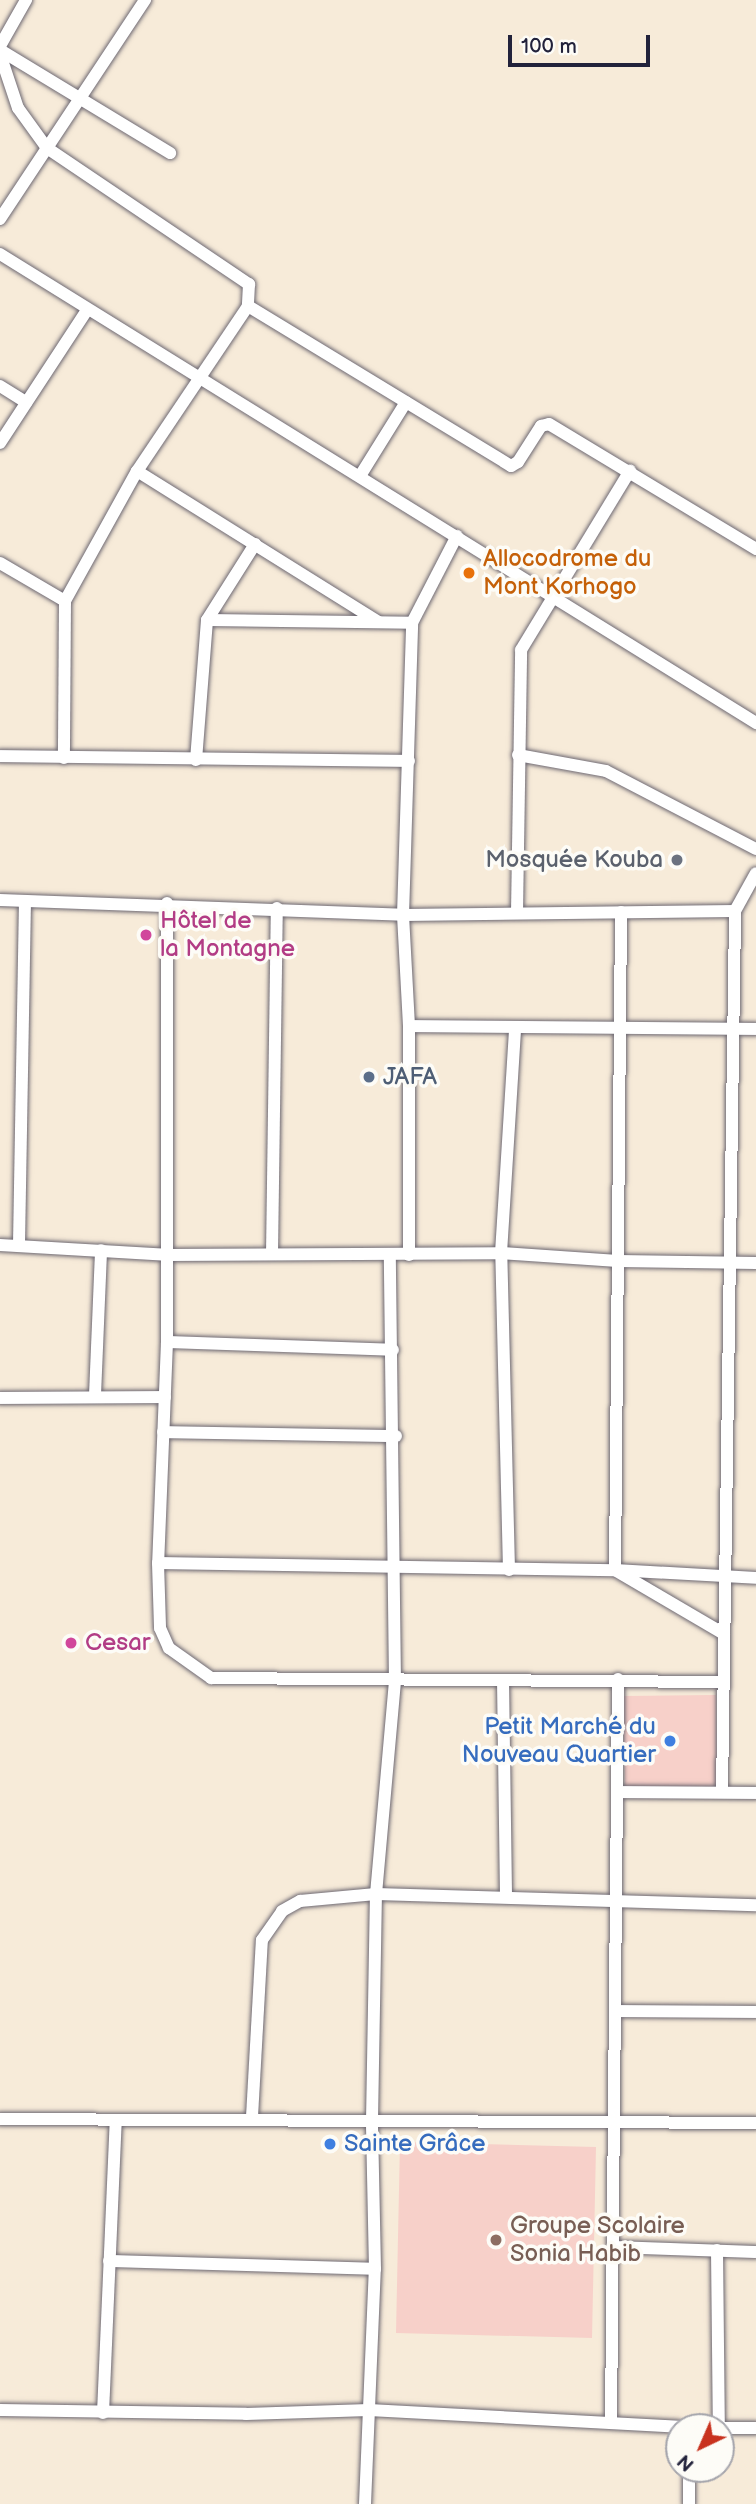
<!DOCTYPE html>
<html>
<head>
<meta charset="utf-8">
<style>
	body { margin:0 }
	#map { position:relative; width:756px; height:2504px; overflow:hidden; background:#f7ebd9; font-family:"Balsamiq Sans",sans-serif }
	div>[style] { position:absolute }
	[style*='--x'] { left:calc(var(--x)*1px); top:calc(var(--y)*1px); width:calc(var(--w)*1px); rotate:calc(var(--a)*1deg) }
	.built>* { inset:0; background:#f7d0c9 }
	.roads { filter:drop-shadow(0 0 2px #6d6872) drop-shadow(0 0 2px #6d6872) }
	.minor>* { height:12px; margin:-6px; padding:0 6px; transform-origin:6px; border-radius:6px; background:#fff }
	.dots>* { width:19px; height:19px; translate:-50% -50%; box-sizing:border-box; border:4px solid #fdfcf7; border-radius:50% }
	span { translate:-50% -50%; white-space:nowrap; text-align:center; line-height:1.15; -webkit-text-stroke:7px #fdfcf7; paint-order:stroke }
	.food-label { font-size:24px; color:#c56008 }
	.left { translate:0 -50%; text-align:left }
	.worship-label { font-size:24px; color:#5b616d }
	.right { translate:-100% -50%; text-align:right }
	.hotel-label { font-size:24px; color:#b23c85 }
	.service-label { font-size:24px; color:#4e5e75 }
	.shop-label { font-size:24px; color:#366cbe }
	.education-label { font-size:24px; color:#785e54 }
	.north { position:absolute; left:665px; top:2413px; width:70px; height:70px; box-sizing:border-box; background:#fdfcf7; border:2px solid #a5a5ac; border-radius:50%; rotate:224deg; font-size:19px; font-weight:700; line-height:28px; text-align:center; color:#22223b }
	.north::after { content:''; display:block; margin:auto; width:24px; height:32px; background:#c8321e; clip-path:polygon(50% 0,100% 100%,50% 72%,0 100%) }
	.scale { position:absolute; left:508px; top:35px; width:142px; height:32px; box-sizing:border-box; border:4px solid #22223b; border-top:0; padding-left:9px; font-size:21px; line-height:24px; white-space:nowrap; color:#22223b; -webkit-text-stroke:5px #fdfcf7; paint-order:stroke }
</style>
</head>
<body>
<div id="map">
	<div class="built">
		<div style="clip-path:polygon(716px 1695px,717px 1787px,625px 1788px,623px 1696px)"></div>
		<div style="clip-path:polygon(400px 2142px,596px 2147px,592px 2338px,396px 2333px)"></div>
	</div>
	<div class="roads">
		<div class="minor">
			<div style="--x:0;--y:46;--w:53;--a:-60.5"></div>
			<div style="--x:0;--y:50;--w:199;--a:31.2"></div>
			<div style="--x:0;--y:54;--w:57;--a:71.6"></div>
			<div style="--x:18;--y:108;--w:49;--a:54.1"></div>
			<div style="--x:47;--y:148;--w:244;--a:34"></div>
			<div style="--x:249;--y:284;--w:22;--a:93"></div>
			<div style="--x:248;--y:306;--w:199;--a:123.9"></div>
			<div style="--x:137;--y:471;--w:149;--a:119"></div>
			<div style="--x:0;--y:219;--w:263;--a:-56.5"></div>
			<div style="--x:0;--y:254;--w:890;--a:31.81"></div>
			<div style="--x:248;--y:306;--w:308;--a:31.3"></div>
			<div style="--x:511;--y:466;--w:8;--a:-30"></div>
			<div style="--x:518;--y:462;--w:43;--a:-57.4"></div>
			<div style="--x:541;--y:426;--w:8;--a:-14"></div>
			<div style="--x:549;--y:424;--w:242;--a:31.1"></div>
			<div style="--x:0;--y:386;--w:31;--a:32"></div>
			<div style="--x:0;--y:443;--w:159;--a:-56.8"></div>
			<div style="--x:137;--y:471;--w:285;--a:32"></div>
			<div style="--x:360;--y:476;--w:87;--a:-58.1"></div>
			<div style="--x:0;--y:563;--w:75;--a:30.3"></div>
			<div style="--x:65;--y:601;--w:157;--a:90.4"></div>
			<div style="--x:207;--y:620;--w:205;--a:0.8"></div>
			<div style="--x:518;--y:755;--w:89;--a:10.3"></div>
			<div style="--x:606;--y:771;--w:169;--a:27.5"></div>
			<div style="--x:0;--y:756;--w:409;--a:0.7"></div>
			<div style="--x:196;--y:760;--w:140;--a:-85.5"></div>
			<div style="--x:207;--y:620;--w:90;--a:-57.7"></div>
			<div style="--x:0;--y:900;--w:403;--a:2.1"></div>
			<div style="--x:403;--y:915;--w:332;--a:-0.7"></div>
			<div style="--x:167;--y:903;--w:439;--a:90"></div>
			<div style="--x:167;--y:1342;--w:221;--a:92.3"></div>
			<div style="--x:158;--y:1563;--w:65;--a:88.2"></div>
			<div style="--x:160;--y:1628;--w:22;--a:66"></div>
			<div style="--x:169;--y:1648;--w:52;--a:35.5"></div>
			<div style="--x:211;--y:1678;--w:512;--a:0.45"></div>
			<div style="--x:621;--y:912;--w:658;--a:90.52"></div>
			<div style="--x:615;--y:1570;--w:126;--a:30.4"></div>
			<div style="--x:517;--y:913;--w:263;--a:-89.1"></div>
			<div style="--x:521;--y:650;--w:210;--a:-58.7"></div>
			<div style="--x:409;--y:1026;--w:347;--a:0.5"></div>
			<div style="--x:19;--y:1244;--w:343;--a:-89"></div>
			<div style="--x:0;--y:1245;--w:166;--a:3.4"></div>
			<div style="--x:166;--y:1255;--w:335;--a:-0.3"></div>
			<div style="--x:501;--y:1253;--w:117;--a:3.9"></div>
			<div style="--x:618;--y:1261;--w:138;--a:0.8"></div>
			<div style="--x:272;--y:1254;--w:346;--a:-89.2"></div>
			<div style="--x:409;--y:1255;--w:229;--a:-90"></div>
			<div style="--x:409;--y:1026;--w:111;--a:-93.1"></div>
			<div style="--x:403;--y:915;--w:292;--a:-88.2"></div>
			<div style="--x:412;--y:623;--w:98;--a:-62.7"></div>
			<div style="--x:167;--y:1342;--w:226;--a:2"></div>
			<div style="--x:95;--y:1395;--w:145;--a:-87.6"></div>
			<div style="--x:0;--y:1398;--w:165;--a:-0.3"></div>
			<div style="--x:163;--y:1432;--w:233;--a:1"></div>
			<div style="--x:158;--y:1563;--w:457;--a:0.9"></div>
			<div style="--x:615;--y:1570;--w:141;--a:3.2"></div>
			<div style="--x:509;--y:1570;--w:317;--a:-91.4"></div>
			<div style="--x:501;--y:1253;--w:225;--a:-86.4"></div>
			<div style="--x:503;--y:1680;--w:217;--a:89.2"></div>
			<div style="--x:617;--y:1792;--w:139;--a:0.4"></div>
			<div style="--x:722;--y:1792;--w:881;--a:-89.15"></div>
			<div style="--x:735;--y:911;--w:43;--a:-61.1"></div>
			<div style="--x:617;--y:2011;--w:139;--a:0.4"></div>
			<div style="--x:252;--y:2117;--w:177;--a:-86.8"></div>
			<div style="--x:262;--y:1940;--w:35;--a:-55"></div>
			<div style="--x:282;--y:1911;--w:21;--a:-29"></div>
			<div style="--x:300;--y:1901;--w:76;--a:-5.3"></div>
			<div style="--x:376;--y:1894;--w:380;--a:1.7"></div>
			<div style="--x:0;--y:2119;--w:756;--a:0.3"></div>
			<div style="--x:613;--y:2247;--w:143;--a:2"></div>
			<div style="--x:717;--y:2250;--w:177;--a:89.4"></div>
			<div style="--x:109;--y:2261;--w:266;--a:1.7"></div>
			<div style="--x:0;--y:2410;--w:246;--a:0.9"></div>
			<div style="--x:246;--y:2414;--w:123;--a:-1.9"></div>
			<div style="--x:369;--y:2410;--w:310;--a:3.1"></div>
			<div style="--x:103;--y:2413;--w:293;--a:-87.5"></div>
			<div style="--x:611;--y:2423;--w:744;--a:-89.46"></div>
			<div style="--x:721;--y:2428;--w:35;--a:0"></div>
			<div style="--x:365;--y:2504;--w:235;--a:-87.6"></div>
			<div style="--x:375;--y:2269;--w:148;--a:-91.2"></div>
			<div style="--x:372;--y:2121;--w:227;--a:-89"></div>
			<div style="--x:376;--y:1894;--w:213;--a:-84.9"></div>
			<div style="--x:395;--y:1682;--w:427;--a:-90.7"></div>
			<div style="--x:689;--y:2504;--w:35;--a:-90"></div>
		</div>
	</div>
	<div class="dots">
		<div style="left:469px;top:573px;background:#e8710a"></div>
		<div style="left:677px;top:860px;background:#6b7280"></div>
		<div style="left:146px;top:935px;background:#d1479c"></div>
		<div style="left:369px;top:1077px;background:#5c6f8a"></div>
		<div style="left:71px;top:1643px;background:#d1479c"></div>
		<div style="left:670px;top:1741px;background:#3f7fe0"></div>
		<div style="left:330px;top:2144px;background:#3f7fe0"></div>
		<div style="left:496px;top:2240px;background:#8d6e63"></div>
	</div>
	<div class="food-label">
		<span class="left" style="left:483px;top:573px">Allocodrome du<br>Mont Korhogo</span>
	</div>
	<div class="worship-label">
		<span class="right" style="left:663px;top:860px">Mosquée Kouba</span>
	</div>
	<div class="hotel-label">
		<span class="left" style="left:160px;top:935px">Hôtel de<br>la Montagne</span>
		<span class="left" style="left:85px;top:1643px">Cesar</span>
	</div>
	<div class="service-label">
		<span class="left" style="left:383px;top:1077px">JAFA</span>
	</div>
	<div class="shop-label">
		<span class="right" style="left:656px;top:1741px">Petit Marché du<br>Nouveau Quartier</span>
		<span class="left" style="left:344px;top:2144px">Sainte Grâce</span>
	</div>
	<div class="education-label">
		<span class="left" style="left:510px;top:2240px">Groupe Scolaire<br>Sonia Habib</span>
	</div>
	<div class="north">N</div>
	<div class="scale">100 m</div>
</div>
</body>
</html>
